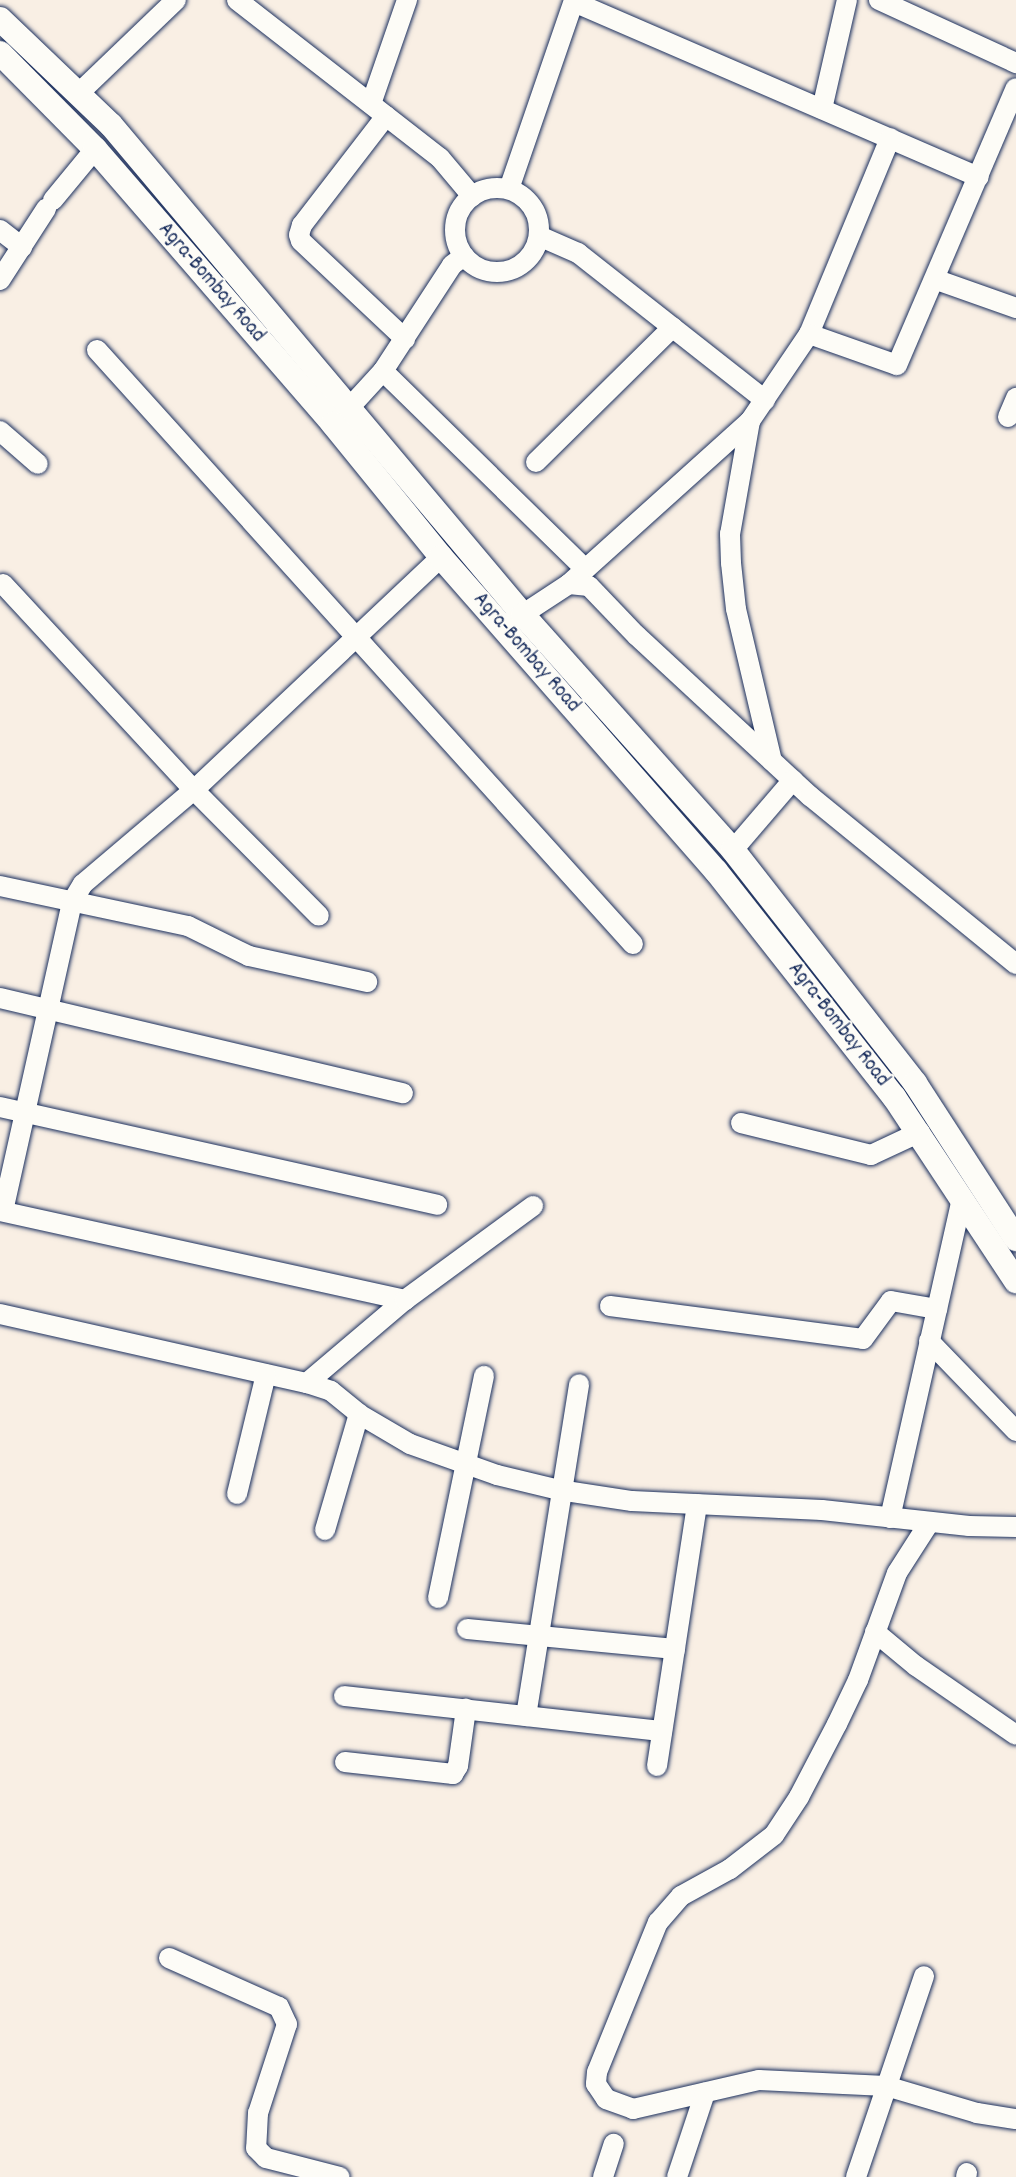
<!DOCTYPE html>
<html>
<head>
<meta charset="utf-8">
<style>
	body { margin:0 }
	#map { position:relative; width:1016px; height:2177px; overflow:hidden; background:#f9efe4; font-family:Dekko,sans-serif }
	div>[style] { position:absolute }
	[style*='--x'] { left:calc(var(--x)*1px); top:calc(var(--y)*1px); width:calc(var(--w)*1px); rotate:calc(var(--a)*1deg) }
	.roads { filter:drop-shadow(0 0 2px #1b2f5e) drop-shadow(0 0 2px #1b2f5e) }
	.minor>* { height:20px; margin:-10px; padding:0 10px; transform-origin:10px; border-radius:10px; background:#fdfcf7 }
	.minor>.ring { margin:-10px; padding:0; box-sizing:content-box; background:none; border:20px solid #fdfcf7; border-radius:50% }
	.major>* { height:24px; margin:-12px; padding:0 12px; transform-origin:12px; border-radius:12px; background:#fdfcf7 }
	span { translate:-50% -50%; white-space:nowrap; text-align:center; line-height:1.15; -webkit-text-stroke:4.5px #fdfcf7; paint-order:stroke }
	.street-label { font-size:21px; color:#1b2f5e }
</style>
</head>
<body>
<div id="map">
	<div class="roads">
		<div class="minor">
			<div style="--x:237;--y:0;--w:257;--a:37.9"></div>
			<div style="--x:440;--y:158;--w:50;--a:49.9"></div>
			<div style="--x:879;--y:0;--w:151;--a:24.7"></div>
			<div style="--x:574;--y:2;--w:441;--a:23.4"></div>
			<div style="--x:80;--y:92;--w:133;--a:-43.8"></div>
			<div style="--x:371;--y:104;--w:110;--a:-70.9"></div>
			<div style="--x:822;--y:109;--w:112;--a:-77.1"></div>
			<div style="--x:386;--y:116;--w:138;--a:127.6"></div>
			<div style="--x:302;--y:225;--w:10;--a:107"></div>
			<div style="--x:299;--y:235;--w:6;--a:72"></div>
			<div style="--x:301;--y:241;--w:143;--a:43.3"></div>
			<div class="ring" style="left:455px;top:188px;width:64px;height:64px"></div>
			<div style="--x:509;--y:189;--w:200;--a:-71"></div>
			<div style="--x:53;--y:200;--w:66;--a:-50.5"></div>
			<div style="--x:0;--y:230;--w:28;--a:38"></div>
			<div style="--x:539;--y:236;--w:43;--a:23.6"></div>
			<div style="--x:578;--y:253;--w:238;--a:38.2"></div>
			<div style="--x:0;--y:280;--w:85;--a:-57.1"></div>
			<div style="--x:937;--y:280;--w:84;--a:19.5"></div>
			<div style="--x:809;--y:334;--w:212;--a:-67.5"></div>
			<div style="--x:97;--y:350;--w:800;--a:47.94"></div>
			<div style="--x:383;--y:371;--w:283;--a:44.4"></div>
			<div style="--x:1008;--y:417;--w:21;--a:-67"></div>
			<div style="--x:339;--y:419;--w:65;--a:-47.5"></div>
			<div style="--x:383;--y:371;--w:126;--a:-56.9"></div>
			<div style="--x:452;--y:265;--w:15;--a:-37"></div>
			<div style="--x:750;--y:421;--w:115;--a:100"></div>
			<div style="--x:730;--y:534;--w:29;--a:88"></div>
			<div style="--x:731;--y:563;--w:46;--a:83.8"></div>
			<div style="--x:736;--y:609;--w:156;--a:76.7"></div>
			<div style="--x:0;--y:431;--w:50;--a:41"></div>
			<div style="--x:536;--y:462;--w:192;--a:-44.6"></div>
			<div style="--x:3;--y:584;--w:281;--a:47.2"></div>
			<div style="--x:194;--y:790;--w:177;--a:45.2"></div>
			<div style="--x:569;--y:584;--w:244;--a:-42"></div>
			<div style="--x:750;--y:421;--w:105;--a:-55.9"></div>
			<div style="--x:809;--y:334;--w:93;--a:19.4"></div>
			<div style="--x:897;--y:365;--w:301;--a:-66.8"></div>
			<div style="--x:511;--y:622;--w:69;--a:-33.2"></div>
			<div style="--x:569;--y:584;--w:20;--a:6"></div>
			<div style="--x:589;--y:586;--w:69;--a:46.2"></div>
			<div style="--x:637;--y:636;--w:236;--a:42.8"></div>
			<div style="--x:810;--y:796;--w:266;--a:39.2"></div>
			<div style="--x:733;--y:850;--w:92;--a:-49.4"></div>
			<div style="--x:0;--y:886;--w:192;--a:12"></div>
			<div style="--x:188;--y:926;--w:68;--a:26.2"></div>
			<div style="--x:249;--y:956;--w:121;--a:12.4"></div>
			<div style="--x:0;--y:998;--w:414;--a:13.3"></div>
			<div style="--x:0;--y:1107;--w:448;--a:12.6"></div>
			<div style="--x:741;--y:1123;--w:134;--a:13.8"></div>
			<div style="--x:871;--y:1155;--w:54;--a:-25.1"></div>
			<div style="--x:0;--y:1211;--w:415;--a:12.4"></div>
			<div style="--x:3;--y:1211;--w:317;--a:-77.4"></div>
			<div style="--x:72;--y:902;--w:21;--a:-59"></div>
			<div style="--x:83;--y:884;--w:145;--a:-40.3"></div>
			<div style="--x:194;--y:790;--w:340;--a:-43.3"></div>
			<div style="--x:610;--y:1306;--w:255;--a:7.4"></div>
			<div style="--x:863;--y:1339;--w:47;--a:-53.6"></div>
			<div style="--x:891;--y:1301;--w:47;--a:9.9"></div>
			<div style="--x:0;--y:1314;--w:315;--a:12.7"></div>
			<div style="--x:307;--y:1383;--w:25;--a:18"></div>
			<div style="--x:331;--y:1391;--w:36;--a:39"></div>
			<div style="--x:359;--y:1414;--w:59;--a:30.5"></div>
			<div style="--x:410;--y:1444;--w:92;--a:19.6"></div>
			<div style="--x:497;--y:1475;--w:64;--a:13.6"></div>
			<div style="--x:559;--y:1490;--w:74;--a:8.6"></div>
			<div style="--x:632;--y:1501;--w:190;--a:2.7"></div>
			<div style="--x:822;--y:1510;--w:148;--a:6.2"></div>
			<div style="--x:969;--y:1526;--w:47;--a:1.2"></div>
			<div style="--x:929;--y:1341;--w:125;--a:46"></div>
			<div style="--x:307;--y:1383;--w:128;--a:-40.3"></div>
			<div style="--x:405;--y:1300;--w:159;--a:-36.3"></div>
			<div style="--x:237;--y:1494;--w:123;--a:-76.4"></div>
			<div style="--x:890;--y:1518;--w:328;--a:-77.3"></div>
			<div style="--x:929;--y:1523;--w:59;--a:122.6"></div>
			<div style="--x:897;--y:1573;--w:114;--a:110"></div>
			<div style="--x:858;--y:1680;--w:49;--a:115.5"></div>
			<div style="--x:837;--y:1724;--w:82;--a:117.5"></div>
			<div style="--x:799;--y:1797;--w:45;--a:123.3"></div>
			<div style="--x:774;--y:1835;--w:56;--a:142.3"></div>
			<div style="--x:730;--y:1869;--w:56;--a:151.1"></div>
			<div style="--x:681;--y:1896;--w:35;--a:131"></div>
			<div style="--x:658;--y:1922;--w:162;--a:112.1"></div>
			<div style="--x:597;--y:2072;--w:12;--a:95"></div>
			<div style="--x:596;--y:2084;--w:18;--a:56"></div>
			<div style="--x:606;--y:2099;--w:29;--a:20"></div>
			<div style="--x:633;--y:2109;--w:129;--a:-13"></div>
			<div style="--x:759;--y:2080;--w:127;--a:2.7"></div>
			<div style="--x:886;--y:2086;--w:95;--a:16.5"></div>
			<div style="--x:977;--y:2113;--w:39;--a:9"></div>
			<div style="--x:325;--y:1530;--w:121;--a:-73.7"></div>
			<div style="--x:438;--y:1598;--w:227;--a:-78.3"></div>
			<div style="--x:467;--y:1629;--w:209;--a:5.5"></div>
			<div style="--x:875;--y:1632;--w:53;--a:39.7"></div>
			<div style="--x:916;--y:1666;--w:121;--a:34.6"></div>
			<div style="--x:344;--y:1696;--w:320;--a:6.3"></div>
			<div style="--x:526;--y:1716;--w:336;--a:-80.9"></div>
			<div style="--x:345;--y:1762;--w:109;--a:6.3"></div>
			<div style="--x:453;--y:1774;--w:9;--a:-58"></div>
			<div style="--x:458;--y:1766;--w:58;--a:-82"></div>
			<div style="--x:657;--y:1766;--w:265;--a:-81.3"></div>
			<div style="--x:169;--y:1958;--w:120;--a:24"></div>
			<div style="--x:279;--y:2007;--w:19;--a:65"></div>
			<div style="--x:287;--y:2024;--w:94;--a:108"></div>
			<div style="--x:258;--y:2113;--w:35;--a:93"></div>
			<div style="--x:256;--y:2148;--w:14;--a:45"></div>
			<div style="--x:266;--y:2158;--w:76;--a:14.4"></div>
			<div style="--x:603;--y:2177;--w:35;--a:-72"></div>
			<div style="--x:677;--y:2177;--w:89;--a:-71.6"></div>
			<div style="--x:856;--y:2177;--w:212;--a:-71.3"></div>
			<div style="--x:966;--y:2177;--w:4;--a:-76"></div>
		</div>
		<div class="major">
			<div style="--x:0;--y:19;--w:153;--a:43.7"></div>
			<div style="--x:111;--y:125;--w:640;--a:49.94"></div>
			<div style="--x:523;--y:615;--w:315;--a:48.2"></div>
			<div style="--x:733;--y:850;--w:296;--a:52"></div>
			<div style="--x:915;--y:1083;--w:186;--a:57.1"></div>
			<div style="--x:0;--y:53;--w:135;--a:45.3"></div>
			<div style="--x:95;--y:149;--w:364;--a:49.1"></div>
			<div style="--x:333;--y:424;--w:171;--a:50.9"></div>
			<div style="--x:441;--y:557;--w:417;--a:48.8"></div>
			<div style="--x:716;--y:871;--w:288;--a:51.8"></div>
			<div style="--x:894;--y:1097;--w:221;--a:56.5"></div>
		</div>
	</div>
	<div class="street-label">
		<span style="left:211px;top:283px;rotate:49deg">Agra-Bombay Road</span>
		<span style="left:526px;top:653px;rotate:49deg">Agra-Bombay Road</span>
		<span style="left:838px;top:1025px;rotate:52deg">Agra-Bombay Road</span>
	</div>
</div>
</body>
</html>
